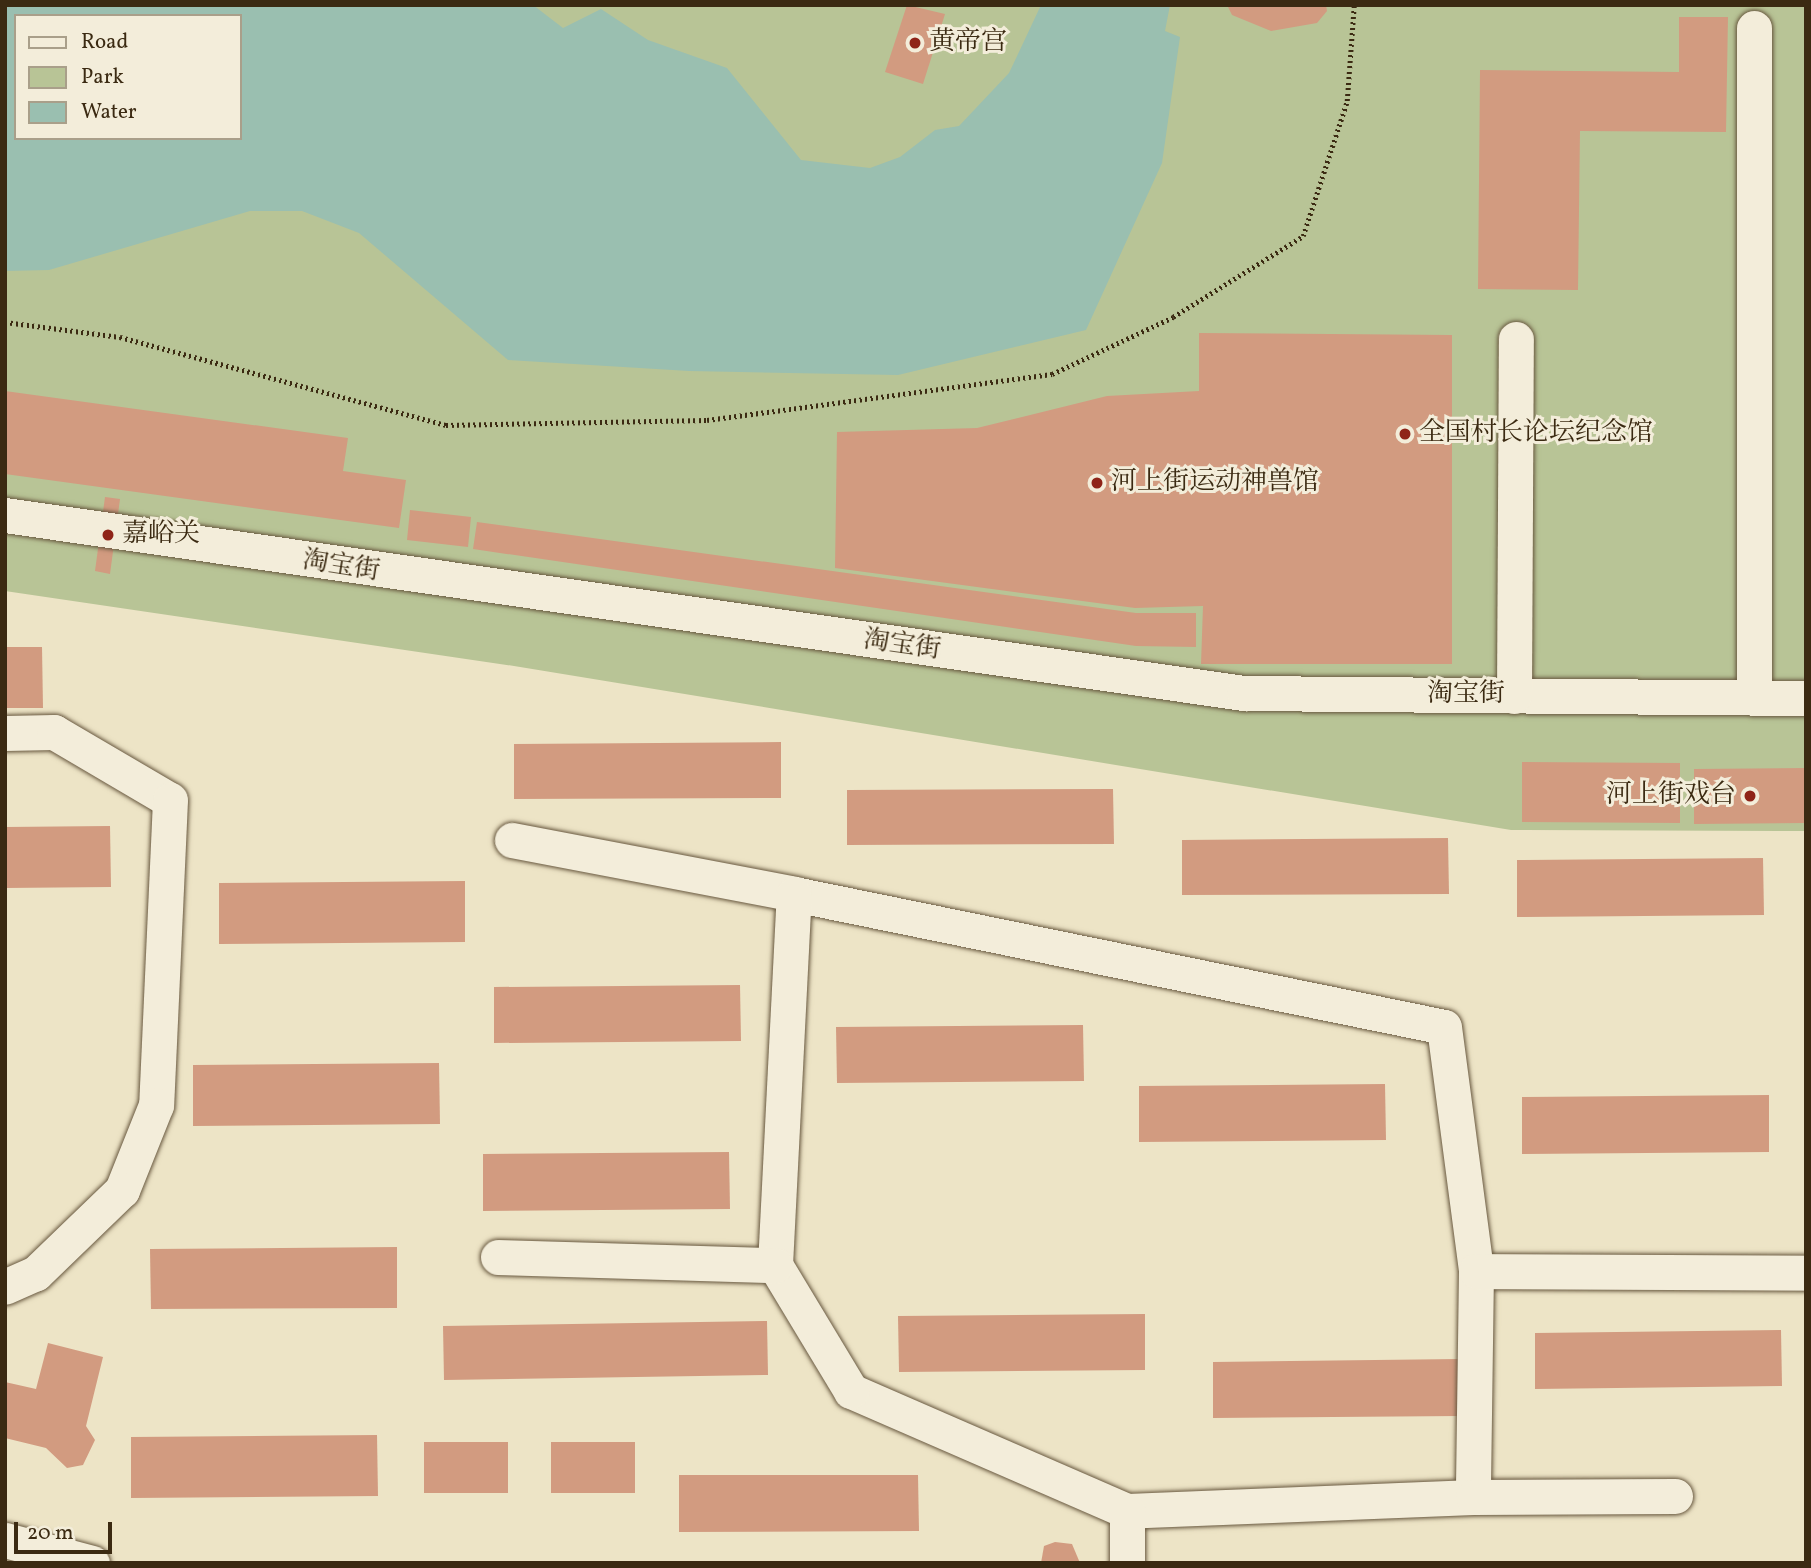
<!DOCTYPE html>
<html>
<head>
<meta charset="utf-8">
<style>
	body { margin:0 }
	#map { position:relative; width:1811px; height:1568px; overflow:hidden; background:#ede4c6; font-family:Vollkorn,"Noto Serif SC",serif }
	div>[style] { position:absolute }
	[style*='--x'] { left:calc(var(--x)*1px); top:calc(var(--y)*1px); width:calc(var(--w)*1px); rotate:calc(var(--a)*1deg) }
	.green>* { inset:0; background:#b8c496 }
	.water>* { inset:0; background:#9abfb0 }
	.building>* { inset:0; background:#d29b80 }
	.path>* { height:4.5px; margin-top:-2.25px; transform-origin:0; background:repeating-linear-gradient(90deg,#3b2a12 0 2px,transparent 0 5.5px) }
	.roads { filter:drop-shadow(0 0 2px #68583f) drop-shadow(0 0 2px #68583f) }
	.minor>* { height:35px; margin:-17.5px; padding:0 17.5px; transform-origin:17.5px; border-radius:17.5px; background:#f3edda }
	.dots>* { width:19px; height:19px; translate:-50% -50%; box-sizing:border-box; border:4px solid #f3edda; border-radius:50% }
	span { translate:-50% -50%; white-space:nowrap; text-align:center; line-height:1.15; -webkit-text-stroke:6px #f3edda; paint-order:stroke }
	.poi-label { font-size:26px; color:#3b2a12 }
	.left { translate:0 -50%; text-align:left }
	.right { translate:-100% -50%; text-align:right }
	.street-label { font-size:26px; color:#3b2a12 }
	.frame { position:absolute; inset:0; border:7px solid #3b2a12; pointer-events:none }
	.legend { position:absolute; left:14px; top:14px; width:228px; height:126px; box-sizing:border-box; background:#f3edda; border:2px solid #a99f8a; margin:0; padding:9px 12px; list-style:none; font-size:21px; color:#3b2a12 }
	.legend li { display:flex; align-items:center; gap:14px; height:35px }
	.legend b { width:35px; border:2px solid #a99f8a }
	.scale { position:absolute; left:14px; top:1522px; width:98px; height:32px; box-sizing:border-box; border:4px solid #3b2a12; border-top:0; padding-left:9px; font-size:21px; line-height:24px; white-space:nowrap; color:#3b2a12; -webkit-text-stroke:5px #f3edda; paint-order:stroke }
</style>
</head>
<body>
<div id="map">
	<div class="green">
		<div style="clip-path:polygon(evenodd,5px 5px,1806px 5px,1806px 831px,1511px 830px,514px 666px,5px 591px,5px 5px,16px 16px,240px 16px,240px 138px,16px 138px,16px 16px)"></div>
	</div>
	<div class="water">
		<div style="clip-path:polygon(evenodd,5px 5px,533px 5px,563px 28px,601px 9px,648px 40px,727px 68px,801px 160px,870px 168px,900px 157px,935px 130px,959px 126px,1009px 73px,1041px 5px,1170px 5px,1165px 31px,1180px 37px,1162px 163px,1086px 330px,898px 375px,689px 371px,508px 360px,359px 233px,302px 211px,250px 211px,49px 270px,5px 271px,5px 5px,16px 16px,240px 16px,240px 138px,16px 138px,16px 16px)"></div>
	</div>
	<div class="building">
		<div style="clip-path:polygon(907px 5px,945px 14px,923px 84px,885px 72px)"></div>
		<div style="clip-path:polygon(1227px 5px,1326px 5px,1327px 11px,1317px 23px,1271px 31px,1232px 15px)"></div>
		<div style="clip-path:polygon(1679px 17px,1728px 17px,1726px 132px,1580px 131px,1578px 290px,1478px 289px,1480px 70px,1679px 72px)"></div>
		<div style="clip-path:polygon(1199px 333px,1452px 335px,1452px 664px,1201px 664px,1203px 606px,1135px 608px,835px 568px,837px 432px,977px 428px,1107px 396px,1199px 391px)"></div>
		<div style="clip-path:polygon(5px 391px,348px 438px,343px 471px,406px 480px,399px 528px,5px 474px)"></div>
		<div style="clip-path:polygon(105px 497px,120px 499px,110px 574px,95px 571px)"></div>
		<div style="clip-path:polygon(410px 510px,471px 517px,468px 547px,407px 540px)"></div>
		<div style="clip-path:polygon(477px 522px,1136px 613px,1196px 613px,1196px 647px,1136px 646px,473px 549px)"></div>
		<div style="clip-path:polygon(5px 647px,42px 647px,43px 708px,5px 708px)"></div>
		<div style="clip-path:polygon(781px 742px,781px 798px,514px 799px,514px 744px)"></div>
		<div style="clip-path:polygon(1522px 762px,1680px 763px,1680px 823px,1522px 822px)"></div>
		<div style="clip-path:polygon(1806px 768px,1806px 823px,1694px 824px,1694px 769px)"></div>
		<div style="clip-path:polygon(1113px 789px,1114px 844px,847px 845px,847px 790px)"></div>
		<div style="clip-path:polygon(110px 826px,111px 887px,5px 888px,5px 827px)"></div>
		<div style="clip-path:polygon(1448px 838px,1449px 894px,1182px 895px,1182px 840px)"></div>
		<div style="clip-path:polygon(1763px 858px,1764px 915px,1517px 917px,1517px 860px)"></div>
		<div style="clip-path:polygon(465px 881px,465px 942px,219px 944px,219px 883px)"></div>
		<div style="clip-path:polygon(740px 985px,741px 1041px,494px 1043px,494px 987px)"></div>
		<div style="clip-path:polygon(1083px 1025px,1084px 1081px,837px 1083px,836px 1027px)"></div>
		<div style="clip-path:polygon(439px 1063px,440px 1124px,193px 1126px,193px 1065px)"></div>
		<div style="clip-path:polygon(1385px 1084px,1386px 1140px,1139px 1142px,1139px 1086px)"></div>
		<div style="clip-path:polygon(1769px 1095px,1769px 1152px,1522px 1154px,1522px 1097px)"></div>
		<div style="clip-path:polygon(729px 1152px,730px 1209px,483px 1211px,483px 1154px)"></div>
		<div style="clip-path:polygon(397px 1247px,397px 1308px,151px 1309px,150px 1249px)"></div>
		<div style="clip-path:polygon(1145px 1314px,1145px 1370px,899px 1372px,898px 1316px)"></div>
		<div style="clip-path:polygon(767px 1321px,768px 1375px,444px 1380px,443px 1326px)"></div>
		<div style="clip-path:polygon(1781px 1330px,1782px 1386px,1535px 1389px,1535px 1333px)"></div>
		<div style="clip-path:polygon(48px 1343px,103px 1357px,86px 1426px,95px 1440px,83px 1465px,67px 1468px,46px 1448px,5px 1438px,5px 1382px,36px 1389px)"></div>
		<div style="clip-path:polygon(1459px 1359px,1460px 1416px,1213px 1418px,1213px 1362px)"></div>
		<div style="clip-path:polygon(377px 1435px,378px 1496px,131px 1498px,131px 1437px)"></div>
		<div style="clip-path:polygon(424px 1442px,508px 1442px,508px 1493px,424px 1493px)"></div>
		<div style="clip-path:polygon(551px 1442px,635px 1442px,635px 1493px,551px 1493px)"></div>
		<div style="clip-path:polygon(679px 1475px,918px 1475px,919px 1531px,679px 1532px)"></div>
		<div style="clip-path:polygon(1055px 1542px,1072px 1544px,1080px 1563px,1041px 1563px,1044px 1546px)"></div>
	</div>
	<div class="path">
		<div style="--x:5;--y:322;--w:116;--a:7.4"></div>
		<div style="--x:120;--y:337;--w:338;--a:15.1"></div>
		<div style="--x:446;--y:425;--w:261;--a:-1.1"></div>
		<div style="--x:707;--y:420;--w:348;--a:-7.6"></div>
		<div style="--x:1052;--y:374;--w:134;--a:-25.2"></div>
		<div style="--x:1173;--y:317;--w:153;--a:-31.9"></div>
		<div style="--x:1303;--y:236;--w:142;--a:-71.9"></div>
		<div style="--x:1347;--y:101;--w:96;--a:-85.8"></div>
	</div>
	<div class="roads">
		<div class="minor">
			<div style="--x:1754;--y:28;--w:670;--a:90"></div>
			<div style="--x:5;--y:515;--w:1252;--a:8.18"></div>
			<div style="--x:1244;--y:693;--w:562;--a:0.51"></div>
			<div style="--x:1514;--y:696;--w:357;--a:-89.7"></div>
			<div style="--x:5;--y:733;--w:49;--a:-1.2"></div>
			<div style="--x:54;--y:732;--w:134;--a:30.4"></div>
			<div style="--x:170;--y:800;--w:305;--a:92.6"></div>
			<div style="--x:156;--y:1105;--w:92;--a:111.8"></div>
			<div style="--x:122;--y:1190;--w:120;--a:136"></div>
			<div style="--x:36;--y:1273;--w:34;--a:156"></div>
			<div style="--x:512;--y:840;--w:287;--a:10.8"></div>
			<div style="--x:794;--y:894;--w:663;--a:11.56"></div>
			<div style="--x:1444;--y:1027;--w:246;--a:82.5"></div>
			<div style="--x:1476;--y:1271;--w:226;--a:90.8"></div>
			<div style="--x:1473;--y:1497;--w:346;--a:177.7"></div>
			<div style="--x:1127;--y:1511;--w:301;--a:-156.5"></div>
			<div style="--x:851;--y:1391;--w:147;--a:-121.1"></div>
			<div style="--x:775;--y:1265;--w:371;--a:-87.1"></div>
			<div style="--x:498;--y:1257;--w:277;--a:1.7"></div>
			<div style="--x:1476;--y:1271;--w:330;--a:0.3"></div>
			<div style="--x:1473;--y:1497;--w:202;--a:-0.3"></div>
			<div style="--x:1127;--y:1511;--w:52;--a:90"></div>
			<div style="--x:5;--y:1540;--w:90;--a:14.8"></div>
		</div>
	</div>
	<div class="dots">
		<div style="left:915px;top:43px;background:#8f2418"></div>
		<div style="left:1405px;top:434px;background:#8f2418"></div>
		<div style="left:1097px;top:483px;background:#8f2418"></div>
		<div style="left:108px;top:535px;background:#8f2418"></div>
		<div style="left:1750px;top:796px;background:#8f2418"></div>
	</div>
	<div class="poi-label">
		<span class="left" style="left:929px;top:43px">黄帝宫</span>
		<span class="left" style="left:1419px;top:434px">全国村长论坛纪念馆</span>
		<span class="left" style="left:1111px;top:483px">河上街运动神兽馆</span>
		<span class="left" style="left:122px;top:535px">嘉峪关</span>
		<span class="right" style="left:1736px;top:796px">河上街戏台</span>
	</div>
	<div class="street-label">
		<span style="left:341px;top:567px;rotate:9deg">淘宝街</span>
		<span style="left:902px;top:646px;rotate:8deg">淘宝街</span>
		<span style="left:1466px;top:695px">淘宝街</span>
	</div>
	<div class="frame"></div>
	<ul class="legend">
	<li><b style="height:9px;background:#f3edda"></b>Road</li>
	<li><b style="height:19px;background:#b8c496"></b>Park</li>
	<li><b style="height:19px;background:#9abfb0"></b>Water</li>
	</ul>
	<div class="scale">20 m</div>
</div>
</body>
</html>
